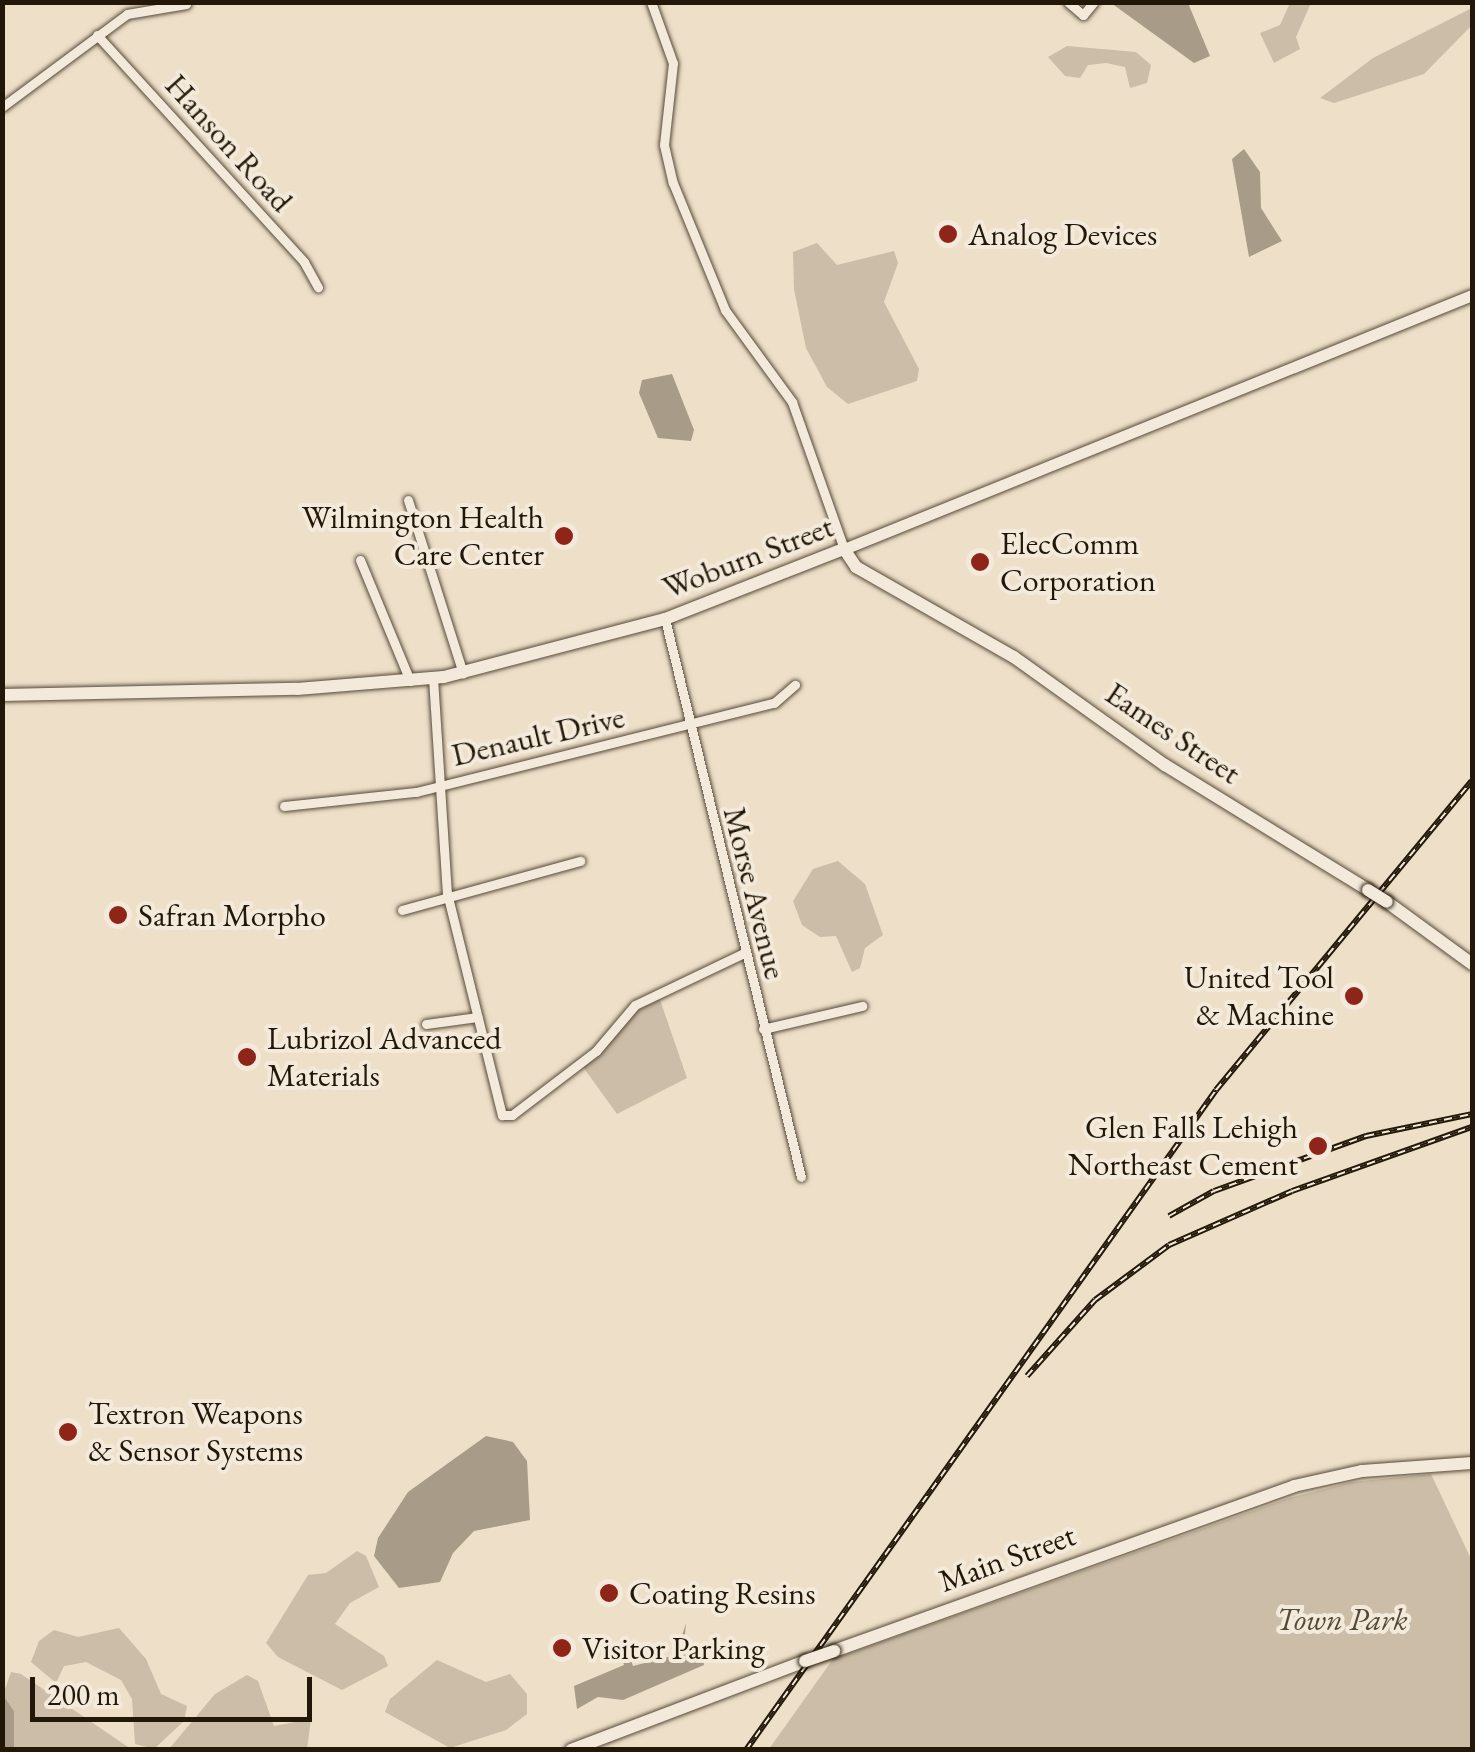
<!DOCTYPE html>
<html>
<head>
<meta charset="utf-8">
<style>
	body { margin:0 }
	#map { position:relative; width:1475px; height:1752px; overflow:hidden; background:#eddfc8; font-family:"EB Garamond",serif }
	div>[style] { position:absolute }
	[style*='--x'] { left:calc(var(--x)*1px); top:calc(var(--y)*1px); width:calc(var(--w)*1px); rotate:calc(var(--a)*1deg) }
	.green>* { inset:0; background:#cbbda7 }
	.water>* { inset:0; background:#a89b87 }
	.roads { filter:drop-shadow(0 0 2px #564a38) drop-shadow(0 0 2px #564a38) }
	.minor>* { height:9px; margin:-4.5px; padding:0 4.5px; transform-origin:4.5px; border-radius:4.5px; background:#f3eadb }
	.tertiary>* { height:11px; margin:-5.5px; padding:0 5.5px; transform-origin:5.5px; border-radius:5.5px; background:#f3eadb }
	.secondary>* { height:12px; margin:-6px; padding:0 6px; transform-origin:6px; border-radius:6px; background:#f3eadb }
	.rail>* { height:6px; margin-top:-3px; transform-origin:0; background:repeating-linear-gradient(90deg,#f3eadb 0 8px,#231808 0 16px); box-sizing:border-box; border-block:2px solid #231808 }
	.bridges { filter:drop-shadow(0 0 2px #231808) drop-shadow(0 0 2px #231808) }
	.secondary-bridge>* { height:12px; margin:-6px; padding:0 6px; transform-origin:6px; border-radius:6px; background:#f3eadb }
	.dots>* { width:28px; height:28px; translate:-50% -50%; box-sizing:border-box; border:5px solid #f3eadb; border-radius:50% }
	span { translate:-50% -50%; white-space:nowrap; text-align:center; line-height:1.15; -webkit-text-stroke:8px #f3eadb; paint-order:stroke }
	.street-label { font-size:32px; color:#231808 }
	.poi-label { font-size:32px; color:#231808 }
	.left { translate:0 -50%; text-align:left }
	.right { translate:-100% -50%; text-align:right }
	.park-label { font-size:32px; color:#554a38; font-style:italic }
	.frame { position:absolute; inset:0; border:5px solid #231808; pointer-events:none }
	.scale { position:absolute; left:30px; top:1677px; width:282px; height:45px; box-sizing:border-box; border:5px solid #231808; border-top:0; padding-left:12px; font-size:30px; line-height:35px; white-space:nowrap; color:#231808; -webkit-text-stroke:8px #f3eadb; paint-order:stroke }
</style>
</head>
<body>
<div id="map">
	<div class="green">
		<div style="clip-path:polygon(1290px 3px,1311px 3px,1296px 37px,1300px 49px,1274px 63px,1260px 33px,1280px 25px)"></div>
		<div style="clip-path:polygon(1472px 8px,1472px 25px,1424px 74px,1334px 103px,1320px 98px,1373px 58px)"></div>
		<div style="clip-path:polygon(1067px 46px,1136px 52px,1151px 65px,1147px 83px,1130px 88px,1125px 67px,1106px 63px,1088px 65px,1080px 78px,1065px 76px,1048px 57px)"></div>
		<div style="clip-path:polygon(817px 243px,837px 265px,894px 251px,898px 263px,884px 302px,919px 369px,917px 381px,848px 404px,827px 387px,806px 348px,794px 289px,793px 252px)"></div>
		<div style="clip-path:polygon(838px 861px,865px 884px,883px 935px,865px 948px,860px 968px,852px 972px,836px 936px,820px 937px,802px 925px,793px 901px,813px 869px)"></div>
		<div style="clip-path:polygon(659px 997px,687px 1078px,617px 1114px,583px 1067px,625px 1018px)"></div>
		<div style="clip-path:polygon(1431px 1474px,1472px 1561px,1472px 1749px,769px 1749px,833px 1659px,1289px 1498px,1352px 1482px)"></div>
		<div style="clip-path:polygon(357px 1551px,366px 1556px,379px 1587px,350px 1603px,335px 1624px,384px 1656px,388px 1666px,342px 1690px,278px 1657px,266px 1643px,308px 1575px,326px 1573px)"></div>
		<div style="clip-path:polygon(119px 1628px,146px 1659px,161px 1694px,187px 1706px,184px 1721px,154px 1749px,135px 1744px,132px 1699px,121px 1680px,86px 1662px,64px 1666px,56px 1683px,31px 1662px,39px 1641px,54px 1630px,78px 1637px)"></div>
		<div style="clip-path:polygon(437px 1660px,486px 1682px,510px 1674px,527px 1694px,527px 1714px,506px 1730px,450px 1748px,385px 1712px,390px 1699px)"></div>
		<div style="clip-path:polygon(11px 1672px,21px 1674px,131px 1749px,14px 1749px,14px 1711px,3px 1695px)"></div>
		<div style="clip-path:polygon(247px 1675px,258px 1681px,274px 1726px,311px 1719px,307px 1749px,169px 1749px,215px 1694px)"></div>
	</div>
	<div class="water">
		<div style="clip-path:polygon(1111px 3px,1188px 3px,1210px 56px,1194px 63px)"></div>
		<div style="clip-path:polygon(1244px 149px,1260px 172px,1261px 208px,1282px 241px,1249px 257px,1232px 159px)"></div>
		<div style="clip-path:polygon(672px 374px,694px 430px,691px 441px,658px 438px,639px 393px,642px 380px)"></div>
		<div style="clip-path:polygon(486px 1436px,513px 1442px,527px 1461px,530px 1520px,474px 1531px,453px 1553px,440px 1582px,399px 1588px,374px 1556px,378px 1538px,408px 1492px)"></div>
		<div style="clip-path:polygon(686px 1623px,684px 1645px,703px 1653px,704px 1665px,623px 1700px,598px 1697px,577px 1709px,574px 1686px,624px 1665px,622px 1657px,629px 1655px,633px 1666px,676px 1655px)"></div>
		<div style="clip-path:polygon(3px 1695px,14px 1711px,14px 1749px,3px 1749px)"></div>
	</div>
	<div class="roads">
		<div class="minor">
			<div style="--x:651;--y:2;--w:65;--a:70.2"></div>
			<div style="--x:673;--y:63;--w:82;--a:96.3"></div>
			<div style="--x:664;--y:145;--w:39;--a:77"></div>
			<div style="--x:673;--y:183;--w:137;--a:67.7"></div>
			<div style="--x:725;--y:310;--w:114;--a:53.9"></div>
			<div style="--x:792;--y:402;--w:156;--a:70.5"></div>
			<div style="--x:1068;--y:2;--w:20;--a:41"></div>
			<div style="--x:1083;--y:15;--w:17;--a:-50"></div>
			<div style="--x:97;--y:35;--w:307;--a:47.6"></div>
			<div style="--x:304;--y:262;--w:29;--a:61"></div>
			<div style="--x:2;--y:107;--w:156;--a:-36.6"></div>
			<div style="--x:127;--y:14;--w:60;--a:-9.6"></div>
			<div style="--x:408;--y:500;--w:182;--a:72.4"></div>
			<div style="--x:360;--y:560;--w:131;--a:67.5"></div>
			<div style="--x:665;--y:619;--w:574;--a:76.3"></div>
			<div style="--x:433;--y:678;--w:215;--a:86.3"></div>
			<div style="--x:447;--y:893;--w:229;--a:76.1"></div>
			<div style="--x:502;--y:1115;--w:10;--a:0"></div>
			<div style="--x:512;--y:1115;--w:106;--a:-37.3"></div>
			<div style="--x:596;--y:1051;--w:60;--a:-49.7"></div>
			<div style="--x:635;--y:1005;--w:121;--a:-25.5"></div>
			<div style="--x:284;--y:806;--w:133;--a:-6.1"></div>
			<div style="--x:416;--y:792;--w:369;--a:-14"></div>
			<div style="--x:774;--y:703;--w:28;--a:-41"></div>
			<div style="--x:402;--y:910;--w:185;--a:-15.4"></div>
			<div style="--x:426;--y:1024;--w:52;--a:-7.7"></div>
			<div style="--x:763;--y:1029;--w:102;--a:-13.1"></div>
		</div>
		<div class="tertiary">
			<div style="--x:844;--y:549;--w:677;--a:-22.02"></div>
		</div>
		<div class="secondary">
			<div style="--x:2;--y:695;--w:295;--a:-1.2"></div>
			<div style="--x:297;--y:689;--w:147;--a:-4.7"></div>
			<div style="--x:444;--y:677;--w:228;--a:-14.7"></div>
			<div style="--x:665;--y:619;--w:192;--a:-21.4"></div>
			<div style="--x:844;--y:549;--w:22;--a:56"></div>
			<div style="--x:856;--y:567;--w:182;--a:29.7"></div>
			<div style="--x:1014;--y:657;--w:186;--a:35.6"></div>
			<div style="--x:1165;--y:765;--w:238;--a:31.6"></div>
			<div style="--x:1387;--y:902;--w:105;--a:36.1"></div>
			<div style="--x:834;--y:1651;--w:489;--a:-19.7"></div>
			<div style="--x:1294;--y:1486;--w:70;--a:-12.4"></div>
			<div style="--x:1362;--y:1471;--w:110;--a:-4.2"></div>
			<div style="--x:571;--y:1750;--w:250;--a:-20.8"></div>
		</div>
	</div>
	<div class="rail">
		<div style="--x:1169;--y:1216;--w:51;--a:-29.1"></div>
		<div style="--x:1214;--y:1191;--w:162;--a:-19.9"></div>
		<div style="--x:1366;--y:1136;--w:108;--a:-11.7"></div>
		<div style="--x:1027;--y:1376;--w:102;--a:-48.2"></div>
		<div style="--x:1095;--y:1300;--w:92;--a:-36.6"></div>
		<div style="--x:1169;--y:1245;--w:134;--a:-23.7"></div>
		<div style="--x:1292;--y:1191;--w:191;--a:-19.6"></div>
		<div style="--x:746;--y:1750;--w:810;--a:-54.54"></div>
		<div style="--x:1216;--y:1090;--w:401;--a:-50.4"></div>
	</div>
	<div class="bridges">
		<div class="secondary-bridge">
			<div style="--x:1368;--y:890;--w:22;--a:32"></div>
			<div style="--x:805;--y:1661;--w:31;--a:-19"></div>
		</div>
	</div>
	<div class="dots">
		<div style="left:948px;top:234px;background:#8f2418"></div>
		<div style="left:564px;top:536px;background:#8f2418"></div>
		<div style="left:980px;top:562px;background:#8f2418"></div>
		<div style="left:118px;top:915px;background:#8f2418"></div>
		<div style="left:1354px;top:996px;background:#8f2418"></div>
		<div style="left:247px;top:1057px;background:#8f2418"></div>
		<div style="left:1318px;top:1146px;background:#8f2418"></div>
		<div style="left:68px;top:1432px;background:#8f2418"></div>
		<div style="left:609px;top:1593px;background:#8f2418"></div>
		<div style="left:562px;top:1648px;background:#8f2418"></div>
	</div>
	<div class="street-label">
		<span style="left:229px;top:143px;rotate:48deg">Hanson Road</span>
		<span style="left:748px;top:557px;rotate:-21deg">Woburn Street</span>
		<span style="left:1173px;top:733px;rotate:34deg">Eames Street</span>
		<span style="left:538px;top:736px;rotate:-13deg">Denault Drive</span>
		<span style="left:755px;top:893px;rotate:76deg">Morse Avenue</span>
		<span style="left:1007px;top:1558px;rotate:-20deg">Main Street</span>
	</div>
	<div class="poi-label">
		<span class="left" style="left:968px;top:234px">Analog Devices</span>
		<span class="right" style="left:544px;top:536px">Wilmington Health<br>Care Center</span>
		<span class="left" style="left:1000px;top:562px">ElecComm<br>Corporation</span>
		<span class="left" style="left:138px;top:915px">Safran Morpho</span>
		<span class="right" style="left:1334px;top:996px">United Tool<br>&amp; Machine</span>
		<span class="left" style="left:267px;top:1057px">Lubrizol Advanced<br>Materials</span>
		<span class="right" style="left:1298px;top:1146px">Glen Falls Lehigh<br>Northeast Cement</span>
		<span class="left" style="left:88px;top:1432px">Textron Weapons<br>&amp; Sensor Systems</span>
		<span class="left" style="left:629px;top:1593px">Coating Resins</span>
		<span class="left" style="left:582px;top:1648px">Visitor Parking</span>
	</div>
	<div class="park-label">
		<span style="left:1342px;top:1619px">Town Park</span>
	</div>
	<div class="frame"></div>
	<div class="scale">200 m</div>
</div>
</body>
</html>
